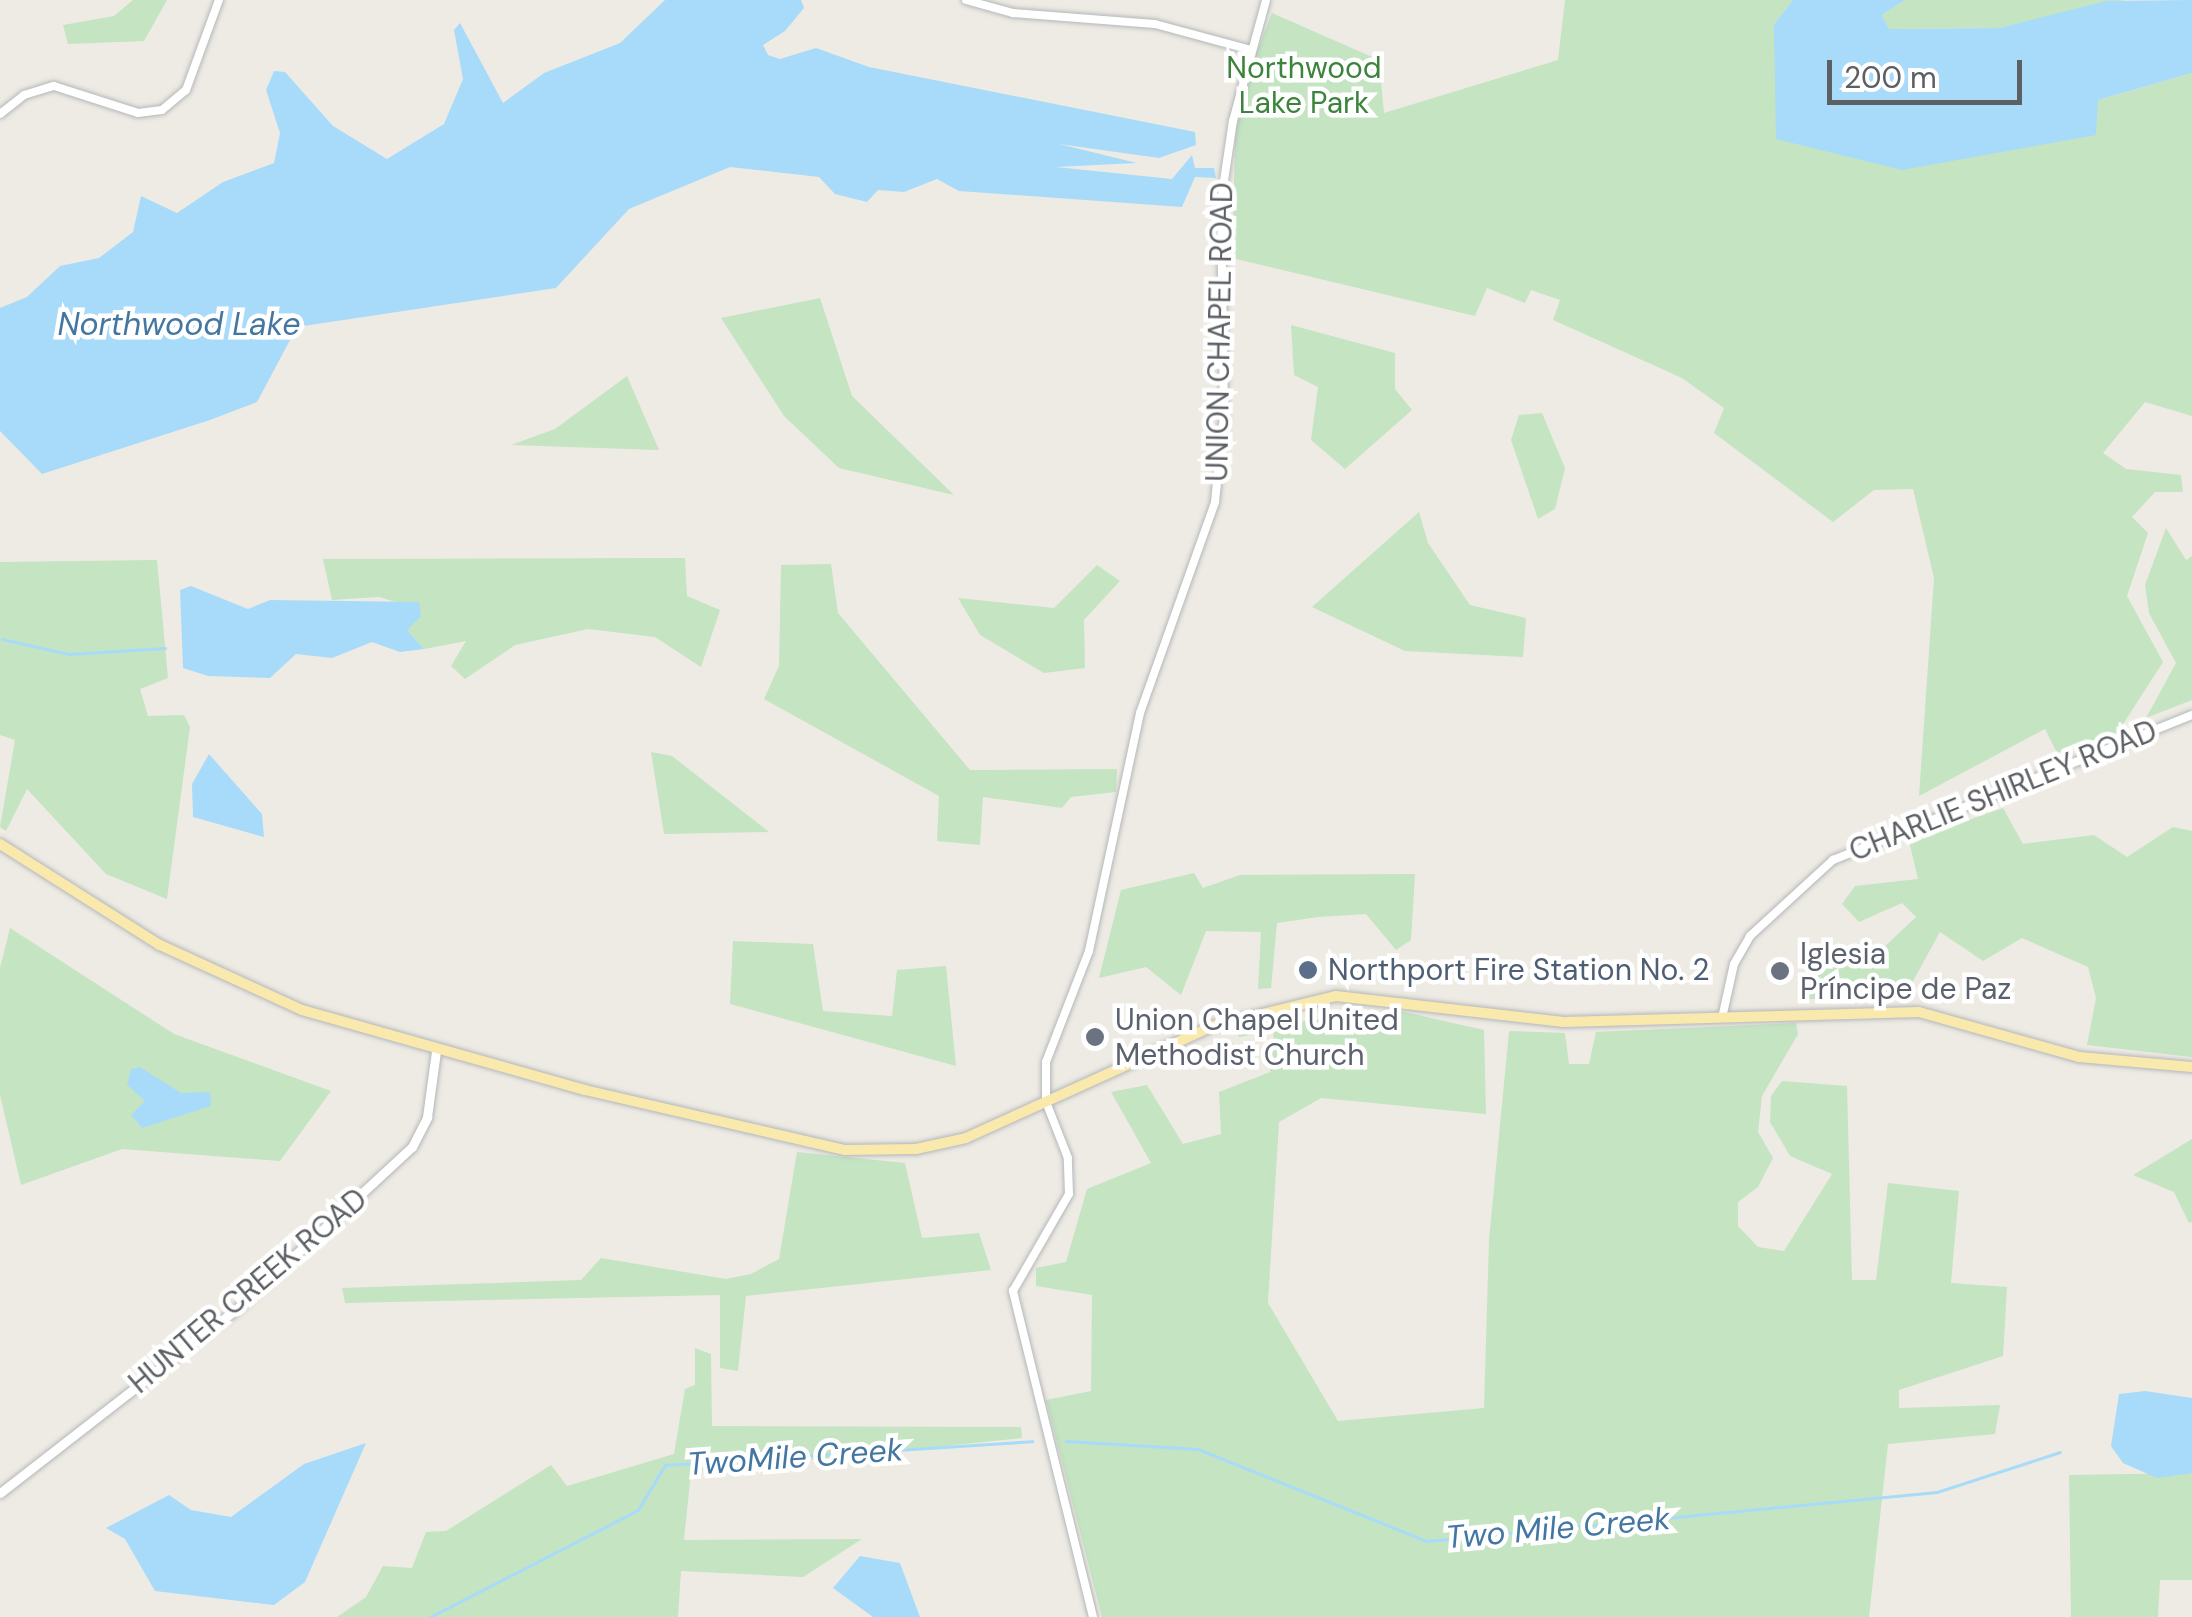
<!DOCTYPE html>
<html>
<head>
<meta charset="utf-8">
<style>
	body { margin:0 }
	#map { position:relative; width:2192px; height:1617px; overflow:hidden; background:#eeebe4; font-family:"DM Sans",sans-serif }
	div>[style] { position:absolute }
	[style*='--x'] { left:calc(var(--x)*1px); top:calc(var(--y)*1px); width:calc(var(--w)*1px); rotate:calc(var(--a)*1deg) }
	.green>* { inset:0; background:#c4e4c2 }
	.water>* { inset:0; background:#a8dbf9 }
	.stream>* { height:2.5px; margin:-1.25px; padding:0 1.25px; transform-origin:1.25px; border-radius:1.25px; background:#a8dbf9 }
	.roads { filter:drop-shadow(0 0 2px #b4b7ba) drop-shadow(0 0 2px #b4b7ba) }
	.tertiary>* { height:8px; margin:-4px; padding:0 4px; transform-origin:4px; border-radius:4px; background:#fff }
	.secondary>* { height:9px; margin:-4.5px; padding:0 4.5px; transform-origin:4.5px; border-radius:4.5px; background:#fff }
	.primary>* { height:10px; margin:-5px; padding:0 5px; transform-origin:5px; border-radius:5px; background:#fae9ad }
	.dots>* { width:28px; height:28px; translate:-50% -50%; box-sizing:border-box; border:5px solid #fff; border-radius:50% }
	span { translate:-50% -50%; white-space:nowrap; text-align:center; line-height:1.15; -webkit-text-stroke:9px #fff; paint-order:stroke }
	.park-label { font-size:30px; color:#3c843b }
	.street-label { font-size:30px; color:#5c6064 }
	.worship-label { font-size:30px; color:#5b616d }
	.left { translate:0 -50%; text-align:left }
	.service-label { font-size:30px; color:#4e5e75 }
	.water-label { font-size:32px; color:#4377a2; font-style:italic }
	.scale { position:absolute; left:1827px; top:60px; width:195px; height:45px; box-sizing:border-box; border:5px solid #5c6064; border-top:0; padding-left:12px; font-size:30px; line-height:35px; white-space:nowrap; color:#5c6064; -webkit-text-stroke:8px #fff; paint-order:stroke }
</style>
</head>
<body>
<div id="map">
	<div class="green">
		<div style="clip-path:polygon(133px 0,167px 0,144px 41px,68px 44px,63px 25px,114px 16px)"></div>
		<div style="clip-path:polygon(1565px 0,1793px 0,1774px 24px,2098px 100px,2192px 73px,2192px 416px,2145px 402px,2103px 453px,2126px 469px,2181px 475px,2183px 492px,2155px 492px,2132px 517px,2148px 533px,2127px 596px,2163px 662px,2118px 732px,2057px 753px,2045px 729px,1919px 796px,1934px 578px,1913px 489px,1874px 490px,1833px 522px,1714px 433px,1724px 408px,1682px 378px,1553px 320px,1560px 300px,1531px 290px,1525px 303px,1487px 288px,1475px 316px,1232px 258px,1236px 105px,1272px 13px,1379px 60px,1384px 113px,1558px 60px)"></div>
		<div style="clip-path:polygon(1905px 0,2124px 0,2000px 28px,1889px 29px,1882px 15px)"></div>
		<div style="clip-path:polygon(820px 298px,852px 396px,954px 495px,839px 468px,784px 416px,721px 318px)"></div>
		<div style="clip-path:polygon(1291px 325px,1395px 353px,1395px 389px,1412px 410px,1345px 469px,1311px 440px,1318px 387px,1294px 375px)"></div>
		<div style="clip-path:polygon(627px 376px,659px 450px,511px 445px,555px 429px)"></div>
		<div style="clip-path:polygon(1542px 413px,1565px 468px,1555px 509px,1538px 519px,1511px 440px,1519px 415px)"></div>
		<div style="clip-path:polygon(1419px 512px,1428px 543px,1470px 605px,1526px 618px,1523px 657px,1405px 651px,1312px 607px)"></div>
		<div style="clip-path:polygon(2166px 528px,2186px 560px,2192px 556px,2192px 700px,2146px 718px,2176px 663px,2149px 613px,2145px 585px)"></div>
		<div style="clip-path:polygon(685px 558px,687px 596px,720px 610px,701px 667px,655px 637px,588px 629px,515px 645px,465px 679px,451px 666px,466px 641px,424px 649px,407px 630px,406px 605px,379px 597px,332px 600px,323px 559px)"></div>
		<div style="clip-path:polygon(157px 560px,168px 678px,140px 689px,148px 716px,184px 715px,190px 727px,167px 899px,106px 874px,27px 789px,6px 831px,0 827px,15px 740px,0 735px,0 562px)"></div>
		<div style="clip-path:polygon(831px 564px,838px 613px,970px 770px,1117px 769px,1116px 792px,1071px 797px,1062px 808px,983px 797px,980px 845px,937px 841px,939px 796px,764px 699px,779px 666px,781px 565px)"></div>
		<div style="clip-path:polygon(1097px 565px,1120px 581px,1084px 620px,1085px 668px,1044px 673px,980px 635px,958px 598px,1054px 608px)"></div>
		<div style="clip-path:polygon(651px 752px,672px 756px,769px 832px,664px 834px)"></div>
		<div style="clip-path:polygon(2003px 808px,2023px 844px,2094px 835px,2127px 857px,2173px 827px,2192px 831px,2192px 1057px,2087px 1045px,2096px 998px,2088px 967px,2022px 938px,1983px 961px,1940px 932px,1903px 999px,1803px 999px,1799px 977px,1880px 951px,1916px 917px,1902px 903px,1859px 922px,1842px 904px,1855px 886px,1918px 879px,1909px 841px)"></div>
		<div style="clip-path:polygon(1194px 873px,1203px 888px,1240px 875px,1415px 874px,1411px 940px,1396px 950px,1366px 914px,1318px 917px,1277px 923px,1271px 988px,1258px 989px,1261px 932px,1206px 931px,1181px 995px,1146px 967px,1099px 978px,1121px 890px)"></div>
		<div style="clip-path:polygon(10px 928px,174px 1034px,331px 1091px,280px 1161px,122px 1149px,21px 1185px,0 1095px,0 968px)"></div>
		<div style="clip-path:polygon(733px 941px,813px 944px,823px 1011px,892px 1016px,897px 970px,946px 966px,956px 1066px,730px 1004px)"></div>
		<div style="clip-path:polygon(1400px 1011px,1484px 1030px,1486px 1114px,1321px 1098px,1279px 1122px,1268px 1303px,1338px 1421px,1484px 1408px,1489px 1240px,1509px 1031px,1565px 1033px,1569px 1064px,1589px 1064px,1596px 1032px,1796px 1023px,1798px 1034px,1762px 1096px,1758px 1132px,1773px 1158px,1758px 1187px,1738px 1202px,1738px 1226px,1758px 1247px,1784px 1251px,1832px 1174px,1790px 1156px,1770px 1122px,1771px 1096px,1782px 1081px,1847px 1086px,1852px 1280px,1876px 1280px,1888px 1183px,1959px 1191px,1951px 1283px,2007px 1287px,2003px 1356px,1899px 1390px,1899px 1408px,2000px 1405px,1995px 1434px,1888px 1444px,1869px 1617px,1102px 1617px,1046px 1400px,1091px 1391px,1092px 1295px,1036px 1286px,1036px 1268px,1066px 1262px,1087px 1189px,1151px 1163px,1111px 1092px,1147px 1085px,1183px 1144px,1221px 1134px,1219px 1092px,1270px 1072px,1274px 1031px,1239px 1037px,1234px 1028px)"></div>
		<div style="clip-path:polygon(2192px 1139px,2192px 1222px,2189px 1223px,2174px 1192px,2133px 1175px)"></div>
		<div style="clip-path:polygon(797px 1152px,905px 1163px,922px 1238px,979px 1233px,991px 1270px,746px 1296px,738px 1371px,720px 1368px,720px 1295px,345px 1303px,342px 1288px,581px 1280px,601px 1258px,726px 1279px,751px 1274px,779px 1259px)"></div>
		<div style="clip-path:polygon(695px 1348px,711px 1354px,712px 1426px,1021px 1427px,1022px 1438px,691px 1472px,684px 1540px,862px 1539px,803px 1577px,681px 1571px,678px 1617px,337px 1617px,366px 1597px,383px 1566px,412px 1568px,426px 1532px,446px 1531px,551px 1465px,567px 1486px,674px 1454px,685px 1389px,695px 1385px)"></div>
		<div style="clip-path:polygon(2192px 1473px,2192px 1580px,2160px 1580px,2158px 1617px,2071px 1617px,2069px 1475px)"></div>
	</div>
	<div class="water">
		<div style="clip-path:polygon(665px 0,801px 0,804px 8px,785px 31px,763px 45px,768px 55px,780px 59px,816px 48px,869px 67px,1195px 132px,1196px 145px,1159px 158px,1059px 144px,1137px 163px,1056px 167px,1172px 179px,1192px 155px,1195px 168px,1214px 168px,1216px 178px,1195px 177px,1182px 207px,959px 191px,937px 179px,904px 192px,878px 190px,867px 202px,835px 194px,819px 177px,730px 167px,629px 209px,556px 288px,297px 327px,257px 402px,210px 420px,42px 474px,0 431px,0 308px,27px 297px,60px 266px,99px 258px,133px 232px,141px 196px,177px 213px,223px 182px,274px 163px,280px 133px,266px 90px,274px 71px,285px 72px,333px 126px,387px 159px,444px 124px,463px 79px,454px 30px,460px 23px,503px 103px,544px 73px,620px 43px)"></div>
		<div style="clip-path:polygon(1793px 0,1905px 0,1882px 15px,1889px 29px,2000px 28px,2106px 1px,2192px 0,2192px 73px,2098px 100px,2096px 135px,1902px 170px,1776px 139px,1774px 24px)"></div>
		<div style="clip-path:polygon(191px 586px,248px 609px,270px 600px,419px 602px,421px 616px,407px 630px,424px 649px,400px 652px,372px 642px,332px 658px,296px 654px,270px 678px,208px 676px,183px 668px,180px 590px)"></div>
		<div style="clip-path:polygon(209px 754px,262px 814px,264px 837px,193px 817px,192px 784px)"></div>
		<div style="clip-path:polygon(140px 1067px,181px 1093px,210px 1092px,211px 1106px,142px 1128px,131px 1115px,145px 1101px,127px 1085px,131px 1069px)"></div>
		<div style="clip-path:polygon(2145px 1391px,2192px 1398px,2192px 1473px,2157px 1478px,2123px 1463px,2111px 1446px,2119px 1394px)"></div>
		<div style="clip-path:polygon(366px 1443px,305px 1582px,274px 1605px,155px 1591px,125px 1539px,106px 1528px,169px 1495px,191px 1510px,231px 1517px,304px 1464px)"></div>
		<div style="clip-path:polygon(860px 1556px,900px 1563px,920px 1617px,873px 1617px,833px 1588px)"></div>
	</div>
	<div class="stream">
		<div style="--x:2;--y:639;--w:69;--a:12.6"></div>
		<div style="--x:69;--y:654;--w:96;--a:-3.6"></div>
		<div style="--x:1066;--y:1441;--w:132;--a:3.5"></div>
		<div style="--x:1198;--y:1449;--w:247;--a:21.9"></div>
		<div style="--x:1427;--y:1541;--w:512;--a:-5.49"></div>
		<div style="--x:1937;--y:1492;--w:129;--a:-18"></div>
		<div style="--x:430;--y:1617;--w:234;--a:-27.2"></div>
		<div style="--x:638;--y:1510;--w:52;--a:-59"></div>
		<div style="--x:665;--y:1465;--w:368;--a:-3.7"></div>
	</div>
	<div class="roads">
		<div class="tertiary">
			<div style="--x:966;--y:0;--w:49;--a:15.5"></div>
			<div style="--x:1013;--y:13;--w:142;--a:4.4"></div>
			<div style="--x:1155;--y:24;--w:99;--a:15.2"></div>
			<div style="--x:0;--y:114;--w:31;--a:-38"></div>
			<div style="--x:24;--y:95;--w:31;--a:-17"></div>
			<div style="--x:54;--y:86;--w:88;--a:17.8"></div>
			<div style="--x:138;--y:113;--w:24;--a:-7"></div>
			<div style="--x:162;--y:110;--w:31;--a:-40"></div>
			<div style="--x:186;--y:90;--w:96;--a:-69.9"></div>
			<div style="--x:1722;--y:1018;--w:55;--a:-77.5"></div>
			<div style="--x:1734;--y:964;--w:32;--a:-60"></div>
			<div style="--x:1750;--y:936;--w:113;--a:-42.5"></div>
			<div style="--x:1833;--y:860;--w:387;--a:-22"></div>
			<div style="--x:1093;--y:1617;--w:336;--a:-103.8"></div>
			<div style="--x:1013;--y:1291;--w:112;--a:-60"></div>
			<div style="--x:1069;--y:1194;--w:36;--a:-92"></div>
			<div style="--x:1068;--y:1158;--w:60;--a:-111.4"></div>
			<div style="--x:1046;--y:1102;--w:40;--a:-90"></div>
			<div style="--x:1046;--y:1062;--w:119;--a:-68.8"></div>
			<div style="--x:1089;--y:951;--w:243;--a:-77.9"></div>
			<div style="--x:1140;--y:713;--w:224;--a:-70.4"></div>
			<div style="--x:1215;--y:502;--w:87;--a:-84.1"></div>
			<div style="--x:1224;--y:415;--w:214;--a:-90.8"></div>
			<div style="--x:1221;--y:201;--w:81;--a:-81.5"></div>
			<div style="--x:1233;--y:121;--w:125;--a:-74.7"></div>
		</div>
		<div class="secondary">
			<div style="--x:0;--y:1493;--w:304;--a:-37.9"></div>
			<div style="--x:240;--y:1306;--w:234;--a:-42.8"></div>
			<div style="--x:412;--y:1147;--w:34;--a:-63"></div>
			<div style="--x:427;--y:1117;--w:67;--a:-82.2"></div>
		</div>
		<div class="primary">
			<div style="--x:0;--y:844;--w:189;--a:32.3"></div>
			<div style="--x:160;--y:945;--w:156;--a:24.6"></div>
			<div style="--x:302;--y:1010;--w:294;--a:15.8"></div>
			<div style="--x:585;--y:1090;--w:267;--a:13"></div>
			<div style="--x:845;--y:1150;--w:71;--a:-0.8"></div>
			<div style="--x:916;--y:1149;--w:51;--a:-12.4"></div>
			<div style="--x:966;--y:1138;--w:271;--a:-24.4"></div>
			<div style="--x:1213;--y:1026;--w:127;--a:-13.7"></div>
			<div style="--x:1336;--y:996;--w:229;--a:6.5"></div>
			<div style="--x:1564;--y:1022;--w:355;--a:-1.6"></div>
			<div style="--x:1919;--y:1012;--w:166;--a:15.7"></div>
			<div style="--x:2079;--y:1057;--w:113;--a:5.1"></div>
		</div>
	</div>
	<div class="dots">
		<div style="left:1308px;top:970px;background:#5c6f8a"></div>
		<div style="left:1780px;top:971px;background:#6b7280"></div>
		<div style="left:1095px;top:1037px;background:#6b7280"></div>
	</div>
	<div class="park-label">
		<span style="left:1304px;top:85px">Northwood<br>Lake Park</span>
	</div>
	<div class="street-label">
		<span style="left:1220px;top:332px;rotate:-89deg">UNION CHAPEL ROAD</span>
		<span style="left:2003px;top:791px;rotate:-22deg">CHARLIE SHIRLEY ROAD</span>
		<span style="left:248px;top:1291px;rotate:-40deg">HUNTER CREEK ROAD</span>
	</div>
	<div class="worship-label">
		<span class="left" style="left:1800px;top:971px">Iglesia<br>Príncipe de Paz</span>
		<span class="left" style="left:1115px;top:1037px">Union Chapel United<br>Methodist Church</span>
	</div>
	<div class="service-label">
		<span class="left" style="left:1328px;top:970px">Northport Fire Station No. 2</span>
	</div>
	<div class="water-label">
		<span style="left:179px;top:324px">Northwood Lake</span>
		<span style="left:795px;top:1457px;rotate:-4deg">TwoMile Creek</span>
		<span style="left:1558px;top:1528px;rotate:-5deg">Two Mile Creek</span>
	</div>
	<div class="scale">200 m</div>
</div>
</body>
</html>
